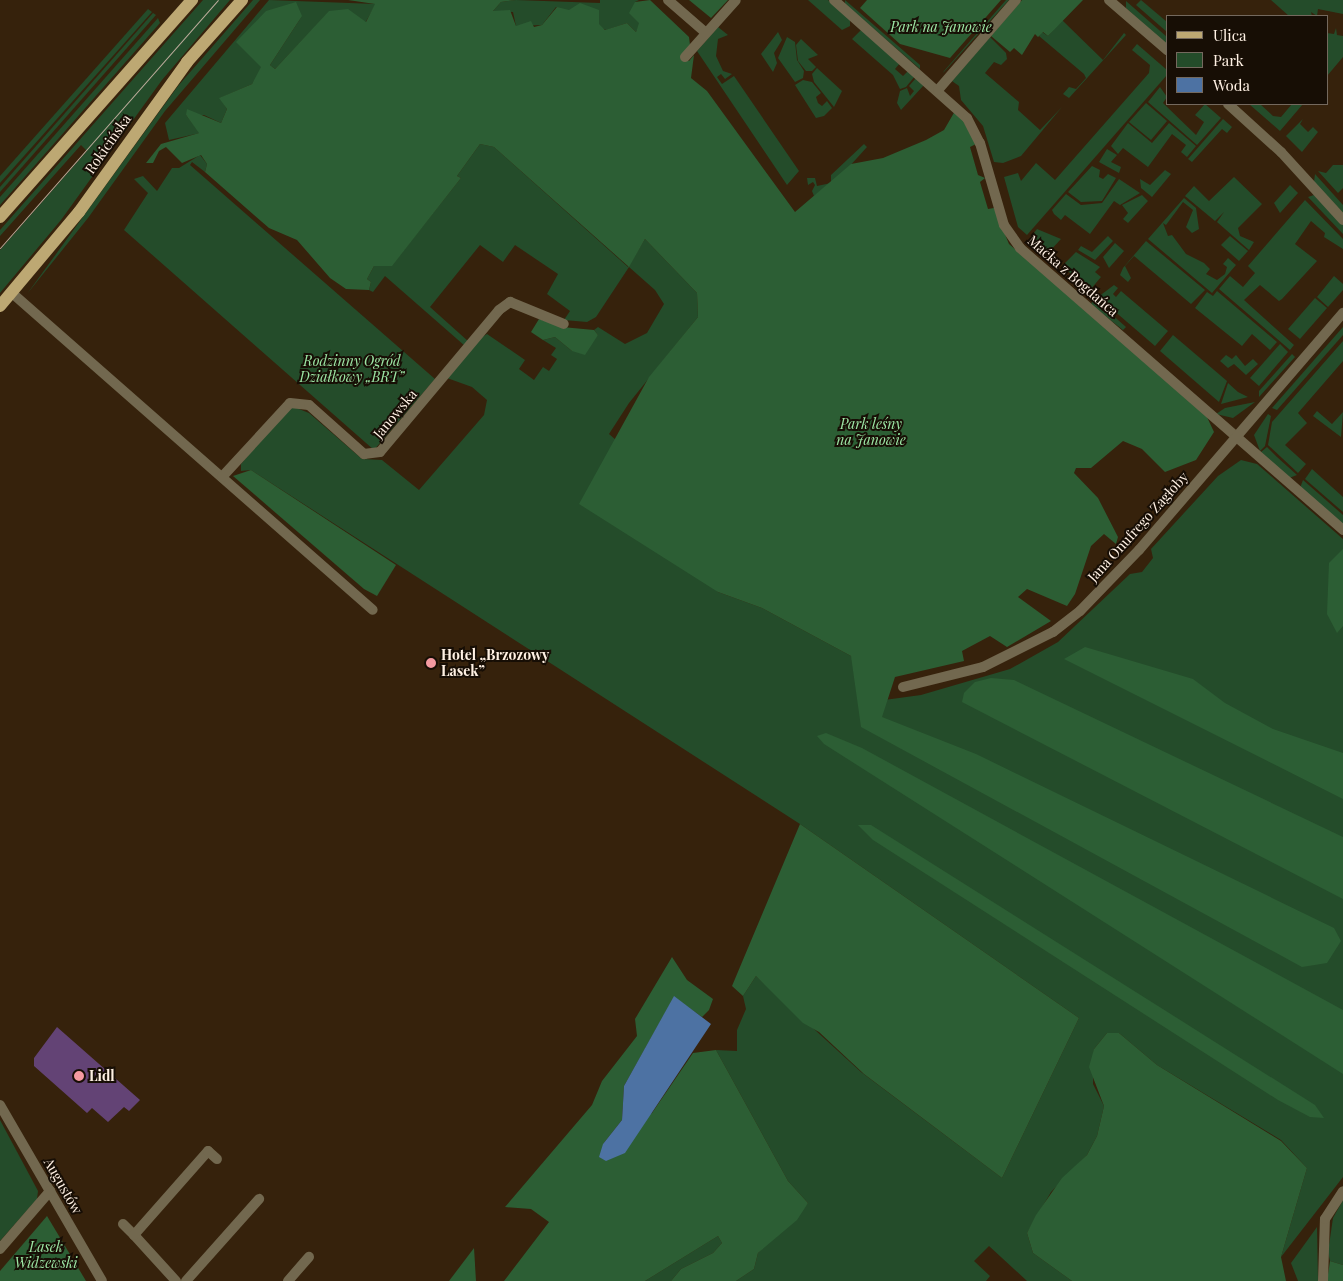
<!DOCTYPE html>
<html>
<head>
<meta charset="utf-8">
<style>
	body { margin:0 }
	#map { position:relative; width:1343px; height:1281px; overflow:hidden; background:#36220c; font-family:"Playfair Display",serif }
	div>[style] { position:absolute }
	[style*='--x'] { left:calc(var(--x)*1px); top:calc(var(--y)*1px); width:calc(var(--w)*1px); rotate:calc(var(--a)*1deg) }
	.green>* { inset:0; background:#244c2a }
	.forest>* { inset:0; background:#2c5e34 }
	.water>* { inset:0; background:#4d72a3 }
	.building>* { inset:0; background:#634375 }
	.minor>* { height:10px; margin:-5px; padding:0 5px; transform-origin:5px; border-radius:5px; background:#72684f }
	.major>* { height:12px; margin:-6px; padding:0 6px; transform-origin:6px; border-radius:6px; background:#bda873 }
	.tram>* { height:1px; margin:-0.5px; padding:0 0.5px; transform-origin:0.5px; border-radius:0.5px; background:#baaa9a }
	.dots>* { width:14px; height:14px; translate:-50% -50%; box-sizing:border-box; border:2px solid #170e05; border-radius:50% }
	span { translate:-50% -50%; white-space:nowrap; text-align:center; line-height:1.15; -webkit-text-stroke:4px #170e05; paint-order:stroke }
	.park-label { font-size:14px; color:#9ce6a4; font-style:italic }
	.street-label { font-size:14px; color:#fff1e4 }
	.poi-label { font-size:14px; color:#fff1e4; font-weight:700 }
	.left { translate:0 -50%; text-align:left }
	.legend { position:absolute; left:1166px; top:15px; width:162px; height:90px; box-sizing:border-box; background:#170e05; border:1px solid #74695e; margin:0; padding:6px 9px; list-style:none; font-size:15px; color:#fff1e4 }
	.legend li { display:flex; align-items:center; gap:10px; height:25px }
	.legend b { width:25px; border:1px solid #74695e }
</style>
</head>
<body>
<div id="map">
	<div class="green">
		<div style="clip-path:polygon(203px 0,230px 0,162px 80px,61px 220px,0 293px,0 250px,87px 151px,81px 145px,0 236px,0 230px)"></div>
		<div style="clip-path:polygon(253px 0,260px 0,165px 111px,88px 218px,27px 294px,178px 86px)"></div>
		<div style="clip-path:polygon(269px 0,376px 4px,365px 23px,329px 12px,275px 69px,270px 65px,302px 16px,252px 84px,220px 98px,227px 109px,221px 123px,204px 115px,186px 115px,200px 133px,169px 140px,165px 123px)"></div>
		<div style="clip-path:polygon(516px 0,600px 3px,600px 0,639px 0,635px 2px,640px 23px,636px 32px,627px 23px,606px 30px,556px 7px,542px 25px,516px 26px,513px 12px,493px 11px,501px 2px)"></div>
		<div style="clip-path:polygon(808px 0,828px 0,850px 19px,850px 26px,842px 30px)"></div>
		<div style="clip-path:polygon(845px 0,920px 65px,920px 69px,845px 4px)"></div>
		<div style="clip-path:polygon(1006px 0,1009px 0,943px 73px,944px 71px)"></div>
		<div style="clip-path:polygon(1141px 0,1167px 22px,1167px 32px,1136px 5px)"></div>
		<div style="clip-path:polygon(1271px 0,1343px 0,1343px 14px,1318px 9px,1317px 16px,1311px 12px,1312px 16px,1289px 16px)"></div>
		<div style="clip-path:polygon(1126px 1px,1167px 37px,1167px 45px,1126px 8px)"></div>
		<div style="clip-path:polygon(148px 9px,152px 12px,0 183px,0 176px)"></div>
		<div style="clip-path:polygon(153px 13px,156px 15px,0 192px,0 187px)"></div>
		<div style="clip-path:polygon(158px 18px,160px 23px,0 205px,0 197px)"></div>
		<div style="clip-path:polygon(1062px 20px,1103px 60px,1124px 33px,1126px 35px,1069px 98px,1063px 94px,1069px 87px,1076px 89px,1086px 78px,1084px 74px,1039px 36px,1042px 32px,1048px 36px)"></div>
		<div style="clip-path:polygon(718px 27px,728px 35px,718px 39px,716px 56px,723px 71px,732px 74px,725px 79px,721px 74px,717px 77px,722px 84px,734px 76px,799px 171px,787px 185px,697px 51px)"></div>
		<div style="clip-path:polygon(1336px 28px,1337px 35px,1343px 36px,1343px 57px,1327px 76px,1327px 33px,1334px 34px)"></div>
		<div style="clip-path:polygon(861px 30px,900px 63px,895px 69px,903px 76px,908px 71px,915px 76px,906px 87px,900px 89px,893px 75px,852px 39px)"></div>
		<div style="clip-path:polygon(778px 32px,782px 40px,774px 53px,777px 63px,773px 72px,761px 54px)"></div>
		<div style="clip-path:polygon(787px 37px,795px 42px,797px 60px,804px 71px,803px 78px,795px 82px,778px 58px)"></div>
		<div style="clip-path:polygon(990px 37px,1006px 53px,1007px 59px,1001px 65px,994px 62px,985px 73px,1019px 102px,1018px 110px,1040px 130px,1062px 107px,1021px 156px,1003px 163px,994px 162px,983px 126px,961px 100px,959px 86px,952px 81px)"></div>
		<div style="clip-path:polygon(801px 39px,818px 55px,808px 59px,816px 67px,812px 71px,806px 71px,798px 61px,796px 45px)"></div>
		<div style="clip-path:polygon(1137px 44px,1167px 70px,1167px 75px,1027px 235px,1018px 227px,1004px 177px,1018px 173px,1021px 181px,1036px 163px,1055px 180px,1149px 73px,1150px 65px,1132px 50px)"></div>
		<div style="clip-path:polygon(817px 68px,842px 91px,834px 107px,814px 82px,812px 74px)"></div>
		<div style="clip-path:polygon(916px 78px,924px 85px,901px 110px,897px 103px,900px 91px,907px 88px,910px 96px,914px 91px,909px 86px)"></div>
		<div style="clip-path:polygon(803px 80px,812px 82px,821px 93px,816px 97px,818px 103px,822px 106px,827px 101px,832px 108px,824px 116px,816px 118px,795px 85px)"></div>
		<div style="clip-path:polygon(1160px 87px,1167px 97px,1163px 103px,1196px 135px,1204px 122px,1195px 115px,1205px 104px,1221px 118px,1197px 145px,1148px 102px)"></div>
		<div style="clip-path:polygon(1146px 103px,1167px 121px,1151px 140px,1129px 122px)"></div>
		<div style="clip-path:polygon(1249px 104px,1260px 104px,1273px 116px,1281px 117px,1292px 104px,1303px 104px,1280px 131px)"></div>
		<div style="clip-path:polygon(1223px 119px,1232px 127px,1227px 133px,1222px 129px,1192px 162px,1188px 159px)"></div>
		<div style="clip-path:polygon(1303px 119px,1300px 124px,1308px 132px,1313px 127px,1318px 132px,1302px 152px,1286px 136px)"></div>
		<div style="clip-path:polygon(1128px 123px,1152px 143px,1169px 123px,1196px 146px,1187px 157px,1181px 152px,1186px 145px,1172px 134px,1148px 167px,1123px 148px,1118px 154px,1111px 146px)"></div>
		<div style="clip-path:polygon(480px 144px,494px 147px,628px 267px,645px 239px,697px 293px,698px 317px,629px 403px,609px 434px,616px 440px,602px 465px,718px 592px,762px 608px,851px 656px,877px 701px,921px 695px,1010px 669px,1058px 642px,1130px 574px,1142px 572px,1153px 558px,1151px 549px,1218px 476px,1241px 460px,1257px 464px,1343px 539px,1343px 1177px,1281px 1257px,1307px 1168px,1281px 1140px,1157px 1065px,1119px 1033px,1107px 1033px,1094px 1049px,1093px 1084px,1104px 1106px,1097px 1136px,1087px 1155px,1051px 1192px,1027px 1233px,1033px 1253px,1072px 1281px,1027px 1281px,989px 1246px,974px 1261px,990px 1276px,986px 1281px,736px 1281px,754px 1269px,758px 1253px,808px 1203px,788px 1181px,716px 1050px,737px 1051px,737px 1030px,746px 1009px,743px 996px,756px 976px,861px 1072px,1002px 1178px,1079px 1018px,800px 824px,251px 470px,241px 471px,241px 464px,285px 411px,294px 407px,309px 413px,362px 459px,382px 460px,419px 490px,484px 415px,487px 400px,472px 387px,447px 378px,482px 337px,487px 334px,525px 360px,519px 369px,534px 380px,543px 367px,549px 371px,557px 359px,551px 355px,556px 348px,543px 340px,555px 337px,572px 351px,598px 335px,594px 330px,598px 327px,625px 344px,647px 333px,664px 304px,655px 290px,629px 267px,596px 317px,587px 322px,564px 320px,570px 311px,547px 294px,558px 274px,515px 245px,503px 262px,480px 245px,430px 307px,469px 342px,465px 346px,385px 276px,373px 292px,369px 290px,371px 282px,367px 279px,374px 266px,392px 265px,461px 178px,457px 176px)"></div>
		<div style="clip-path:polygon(864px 144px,867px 147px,838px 179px,814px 196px,812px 191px,815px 185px,813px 182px,808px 185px,807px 178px,815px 178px,817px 186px,831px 183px,831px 175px)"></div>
		<div style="clip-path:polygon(1107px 149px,1117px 155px,1111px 162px,1121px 167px,1119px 173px,1099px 162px)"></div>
		<div style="clip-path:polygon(200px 155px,207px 164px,205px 172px,192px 162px,190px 165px,435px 379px,374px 450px,124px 230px,148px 193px,134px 179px,143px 176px,157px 191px,172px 168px,179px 168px)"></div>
		<div style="clip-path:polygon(1333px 165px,1343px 165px,1343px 188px,1338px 193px,1318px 171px,1326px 173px)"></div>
		<div style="clip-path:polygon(1092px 166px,1100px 170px,1099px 177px,1103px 179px,1108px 174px,1116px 178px,1102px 201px,1081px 202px,1068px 192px)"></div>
		<div style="clip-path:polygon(1165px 170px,1171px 174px,1152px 197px,1141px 188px,1140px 179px,1150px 185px)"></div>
		<div style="clip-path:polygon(1315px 174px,1343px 205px,1343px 213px,1314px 182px)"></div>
		<div style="clip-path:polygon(1234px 177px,1262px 204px,1238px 228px,1240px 236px,1254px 242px,1249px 250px,1217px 222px,1224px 212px,1215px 221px,1185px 196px,1194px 186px,1209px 201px)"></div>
		<div style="clip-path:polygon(1119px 179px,1140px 193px,1120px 205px,1114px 201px,1090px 234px,1065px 215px,1061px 220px,1054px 214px,1052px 210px,1066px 194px,1081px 205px,1102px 203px)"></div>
		<div style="clip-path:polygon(1290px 185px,1298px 193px,1280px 213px,1274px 203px)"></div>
		<div style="clip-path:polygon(1142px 195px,1148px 201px,1128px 223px,1123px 219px,1128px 213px,1122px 205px)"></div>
		<div style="clip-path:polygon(1314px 195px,1343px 225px,1343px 234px,1308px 197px)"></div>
		<div style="clip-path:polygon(1184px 198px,1196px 208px,1199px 229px,1192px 233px,1186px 227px,1193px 210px,1183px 202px,1166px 225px,1163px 223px,1168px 236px,1172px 235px,1186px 254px,1204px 263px,1210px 269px,1206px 274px,1217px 280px,1225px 274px,1227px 267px,1223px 264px,1228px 258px,1236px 265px,1212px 293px,1148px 239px)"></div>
		<div style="clip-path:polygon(1305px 200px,1343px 239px,1343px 249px,1324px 237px,1325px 233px,1311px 221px,1295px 244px,1317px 261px,1282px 299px,1279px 301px,1260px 285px,1244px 300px,1294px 345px,1290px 350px,1219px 289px,1230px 276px,1243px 287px,1255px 273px,1248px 266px)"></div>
		<div style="clip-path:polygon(1037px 229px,1061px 239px,1048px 253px,1030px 238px)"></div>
		<div style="clip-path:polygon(1108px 236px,1113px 241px,1095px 260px,1078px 250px,1081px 246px,1092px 252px)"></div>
		<div style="clip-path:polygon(1230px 236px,1248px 251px,1239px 261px,1221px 245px)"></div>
		<div style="clip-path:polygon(1146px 241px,1205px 290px,1191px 304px,1134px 256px,1125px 266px,1131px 278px,1128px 282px,1120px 275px,1123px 268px)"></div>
		<div style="clip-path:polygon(1115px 243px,1124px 251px,1109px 268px,1103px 257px)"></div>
		<div style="clip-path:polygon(1076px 252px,1100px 267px,1095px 272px,1101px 277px,1090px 290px,1062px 266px)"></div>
		<div style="clip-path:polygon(1334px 276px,1343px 284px,1343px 290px,1328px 307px,1317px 297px)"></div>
		<div style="clip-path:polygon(1114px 285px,1118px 288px,1113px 294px,1116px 297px,1121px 291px,1168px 331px,1155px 346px,1098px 297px)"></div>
		<div style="clip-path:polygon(1217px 291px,1277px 342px,1270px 350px,1252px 334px,1242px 346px,1195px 308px,1207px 292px,1213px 296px)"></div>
		<div style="clip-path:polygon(1093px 298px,1126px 327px,1123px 330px,1091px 305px)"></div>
		<div style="clip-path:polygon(1315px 298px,1327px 308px,1300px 339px,1288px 329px)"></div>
		<div style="clip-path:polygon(1343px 327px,1343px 335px,1277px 410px,1272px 408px)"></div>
		<div style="clip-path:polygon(1173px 335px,1227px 381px,1219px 402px,1160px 351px)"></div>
		<div style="clip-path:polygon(1343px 341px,1343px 361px,1298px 413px,1307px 423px,1285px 445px,1306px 464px,1298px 473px,1268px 445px,1272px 422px)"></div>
		<div style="clip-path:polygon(1280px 344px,1288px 352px,1259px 386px,1250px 378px)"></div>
		<div style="clip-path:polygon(1292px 354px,1295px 357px,1259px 397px,1259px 391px)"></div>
		<div style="clip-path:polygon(1226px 355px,1232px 359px,1236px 355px,1245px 366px,1253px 359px,1258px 364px,1246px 375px,1234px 364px,1228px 368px,1220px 361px)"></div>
		<div style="clip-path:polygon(1228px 383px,1238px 392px,1248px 397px,1221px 404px)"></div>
		<div style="clip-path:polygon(1255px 402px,1233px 418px,1216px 414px,1225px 408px)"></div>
		<div style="clip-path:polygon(1317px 411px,1332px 424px,1343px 412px,1341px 437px,1313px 416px)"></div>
		<div style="clip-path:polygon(1268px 414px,1271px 416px,1265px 446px,1260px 451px,1254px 435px)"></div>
		<div style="clip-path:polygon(1267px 447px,1277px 457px,1297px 475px,1289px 478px,1261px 452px)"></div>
		<div style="clip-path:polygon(1312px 469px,1343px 497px,1343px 512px,1305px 479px)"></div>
		<div style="clip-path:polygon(1303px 480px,1343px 515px,1343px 525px,1300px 488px)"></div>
		<div style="clip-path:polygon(0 1120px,38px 1191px,37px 1199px,0 1241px)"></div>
		<div style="clip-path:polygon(1343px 1200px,1343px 1265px,1330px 1261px,1328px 1252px,1333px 1218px)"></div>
		<div style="clip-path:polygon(1317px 1227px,1318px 1281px,1298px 1281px,1291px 1263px)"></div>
		<div style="clip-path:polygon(718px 1236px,722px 1243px,713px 1253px,681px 1269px,671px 1281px,645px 1281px)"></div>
	</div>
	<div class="forest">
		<div style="clip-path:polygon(348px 0,516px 0,501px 2px,493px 11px,510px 10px,516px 26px,531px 21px,534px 27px,542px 25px,557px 7px,569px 10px,580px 3px,599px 10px,599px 24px,605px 30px,627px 23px,636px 32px,639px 23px,629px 13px,635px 2px,650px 0,689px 37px,690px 45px,682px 57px,689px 61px,694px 55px,691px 78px,707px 91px,795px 212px,851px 164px,883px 158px,926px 140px,944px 130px,955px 111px,961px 117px,976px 144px,970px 147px,978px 175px,985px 178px,980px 182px,988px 209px,994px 208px,1009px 244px,1207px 417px,1214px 432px,1196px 460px,1165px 472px,1142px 449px,1123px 441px,1091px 468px,1076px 468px,1074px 473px,1098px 498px,1118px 537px,1116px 544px,1104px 534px,1091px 546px,1075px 594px,1067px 606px,1027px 589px,1018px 597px,1051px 621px,1007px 647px,990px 636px,962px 651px,964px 661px,895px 677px,882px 717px,976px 754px,1334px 928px,1341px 941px,1327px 963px,1302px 967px,861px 727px,851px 656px,762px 608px,718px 592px,579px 504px,649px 377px,698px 317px,697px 293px,645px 239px,629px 267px,494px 147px,480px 144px,457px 176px,461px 178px,392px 266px,374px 266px,367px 279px,371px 282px,369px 290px,346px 289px,330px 278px,297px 240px,269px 228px,205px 172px,207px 164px,201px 155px,182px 163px,166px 147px,159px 151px,153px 163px,146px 163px,161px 144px,199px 133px,186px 115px,187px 109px,221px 123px,227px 109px,219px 98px,252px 84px,261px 67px,236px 42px,266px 11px,296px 2px,302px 16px,270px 65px,275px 69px,329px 11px,348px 9px,366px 22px,375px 4px)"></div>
		<div style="clip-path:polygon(689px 0,728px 0,711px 18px)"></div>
		<div style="clip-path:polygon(867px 0,1001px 0,950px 58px,900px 44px,860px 8px)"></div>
		<div style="clip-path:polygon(1022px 0,1083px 0,1048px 36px,1043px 32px,1038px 37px,1035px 34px,1022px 55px,1014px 48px,1010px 52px,991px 36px)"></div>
		<div style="clip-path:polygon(539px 319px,562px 327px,594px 330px,598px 335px,585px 355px,572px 351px,555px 337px,543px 340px,531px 332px)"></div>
		<div style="clip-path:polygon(251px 470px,396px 565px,377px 596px,364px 589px,233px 476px)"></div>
		<div style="clip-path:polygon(1343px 549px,1343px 626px,1337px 633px,1327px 614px,1329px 563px)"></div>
		<div style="clip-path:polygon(1085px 647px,1193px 679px,1225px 703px,1273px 729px,1343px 753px,1343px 799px,1064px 659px)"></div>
		<div style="clip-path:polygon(991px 678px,1014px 680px,1343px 837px,1343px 899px,962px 702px,964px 693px,975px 682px)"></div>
		<div style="clip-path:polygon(826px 733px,862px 748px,1343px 1010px,1343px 1074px,824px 744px,817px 736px)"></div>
		<div style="clip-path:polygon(800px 824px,1079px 1018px,1002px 1178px,864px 1074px,819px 1032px,803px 1023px,756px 976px,743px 996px,732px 986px)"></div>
		<div style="clip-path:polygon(858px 825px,871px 825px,1315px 1105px,1324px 1118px,1310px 1117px,1278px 1100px,873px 840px)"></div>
		<div style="clip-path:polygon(672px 957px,687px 980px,713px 999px,709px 1010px,702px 1017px,674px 997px,624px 1086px,622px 1120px,603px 1144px,652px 1113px,693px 1053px,716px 1050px,788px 1181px,808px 1203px,797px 1220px,758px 1253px,754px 1269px,736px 1281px,671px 1281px,681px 1269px,713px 1253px,722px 1243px,718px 1236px,645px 1281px,504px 1281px,549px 1222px,531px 1209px,505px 1207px,592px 1105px,602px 1081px,637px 1036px,635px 1019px)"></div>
		<div style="clip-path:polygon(1107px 1033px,1119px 1033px,1157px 1065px,1281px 1141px,1307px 1168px,1281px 1257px,1286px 1281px,1072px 1281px,1033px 1253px,1027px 1233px,1036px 1215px,1062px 1178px,1087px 1155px,1097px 1136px,1104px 1106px,1089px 1067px,1094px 1049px)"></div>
		<div style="clip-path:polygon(47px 1216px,86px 1281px,0 1281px,0 1271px)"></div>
		<div style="clip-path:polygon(474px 1248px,476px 1281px,449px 1281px)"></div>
		<div style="clip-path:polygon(1330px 1261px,1343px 1265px,1343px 1281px,1327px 1281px)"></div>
	</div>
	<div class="water">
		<div style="clip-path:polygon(674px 996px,711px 1024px,625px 1153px,606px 1161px,599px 1157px,603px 1144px,622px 1120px,624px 1086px)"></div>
	</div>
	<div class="building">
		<div style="clip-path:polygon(57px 1027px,140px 1100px,129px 1111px,124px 1107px,108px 1122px,92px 1108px,87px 1113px,34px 1066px,34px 1058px)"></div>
	</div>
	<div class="minor">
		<div style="--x:668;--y:0;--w:50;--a:41"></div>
		<div style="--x:834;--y:0;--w:178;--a:41.6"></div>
		<div style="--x:967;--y:118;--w:28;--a:63"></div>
		<div style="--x:980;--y:143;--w:85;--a:73.7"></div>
		<div style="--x:1004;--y:225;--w:28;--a:55"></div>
		<div style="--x:1020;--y:248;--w:429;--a:41.1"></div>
		<div style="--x:1109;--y:0;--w:77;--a:40.8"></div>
		<div style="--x:685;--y:57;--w:76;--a:-48.2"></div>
		<div style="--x:938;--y:90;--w:119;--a:-49.1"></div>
		<div style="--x:1228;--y:104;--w:72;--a:42.2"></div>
		<div style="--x:1281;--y:152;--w:92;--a:47.6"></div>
		<div style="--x:12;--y:293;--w:480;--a:41.3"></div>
		<div style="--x:222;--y:477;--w:100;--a:-47.4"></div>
		<div style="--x:290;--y:403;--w:19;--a:6"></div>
		<div style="--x:309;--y:405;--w:74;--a:41.7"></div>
		<div style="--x:364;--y:454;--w:16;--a:-7"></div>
		<div style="--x:380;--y:452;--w:185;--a:-50"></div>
		<div style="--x:499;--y:310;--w:14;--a:-36"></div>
		<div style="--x:510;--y:302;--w:58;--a:22.2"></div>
		<div style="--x:903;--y:687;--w:82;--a:-14"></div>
		<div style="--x:983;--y:667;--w:78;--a:-26.6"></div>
		<div style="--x:1053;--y:632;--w:34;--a:-38"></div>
		<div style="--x:1080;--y:611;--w:85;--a:-46"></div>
		<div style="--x:1139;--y:550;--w:313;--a:-49.3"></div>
		<div style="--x:0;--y:1105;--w:203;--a:59.9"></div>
		<div style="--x:123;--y:1224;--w:16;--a:45"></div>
		<div style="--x:0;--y:1249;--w:77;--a:-49.2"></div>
		<div style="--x:176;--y:1281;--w:62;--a:-132.4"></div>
		<div style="--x:134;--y:1235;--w:112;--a:-48.6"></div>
		<div style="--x:208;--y:1151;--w:12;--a:42"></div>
		<div style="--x:186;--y:1281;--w:110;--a:-48.3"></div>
		<div style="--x:288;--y:1281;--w:32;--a:-49"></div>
		<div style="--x:1323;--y:1281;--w:62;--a:-88.2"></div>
		<div style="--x:1325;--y:1219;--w:33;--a:-57"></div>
	</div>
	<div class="major">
		<div style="--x:0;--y:217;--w:290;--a:-48.5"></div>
		<div style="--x:0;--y:306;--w:123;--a:-50"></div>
		<div style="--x:79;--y:212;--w:185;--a:-54.2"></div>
		<div style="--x:187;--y:62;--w:83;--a:-48.4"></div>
	</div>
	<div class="tram">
		<div style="--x:0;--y:248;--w:330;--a:-48.7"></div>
	</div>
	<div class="dots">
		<div style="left:431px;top:663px;background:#f49aa1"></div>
		<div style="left:79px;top:1076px;background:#f49aa1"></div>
	</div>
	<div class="park-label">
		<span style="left:941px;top:27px">Park na Janowie</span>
		<span style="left:352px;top:369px">Rodzinny Ogród<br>Działkowy „BRT”</span>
		<span style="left:871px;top:432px">Park leśny<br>na Janowie</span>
		<span style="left:46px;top:1255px">Lasek<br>Widzewski</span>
	</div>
	<div class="street-label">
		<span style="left:108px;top:144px;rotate:-55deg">Rokicińska</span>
		<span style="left:1073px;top:276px;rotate:41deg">Maćka z Bogdańca</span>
		<span style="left:395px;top:414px;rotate:-50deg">Janowska</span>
		<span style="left:1138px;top:527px;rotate:-48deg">Jana Onufrego Zagłoby</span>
		<span style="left:63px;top:1186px;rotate:60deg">Augustów</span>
	</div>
	<div class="poi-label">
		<span class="left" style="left:441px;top:663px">Hotel „Brzozowy<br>Lasek”</span>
		<span class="left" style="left:89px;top:1076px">Lidl</span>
	</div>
	<ul class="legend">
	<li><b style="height:6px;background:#bda873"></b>Ulica</li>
	<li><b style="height:14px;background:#244c2a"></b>Park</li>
	<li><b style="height:14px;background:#4d72a3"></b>Woda</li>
	</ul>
</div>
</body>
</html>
